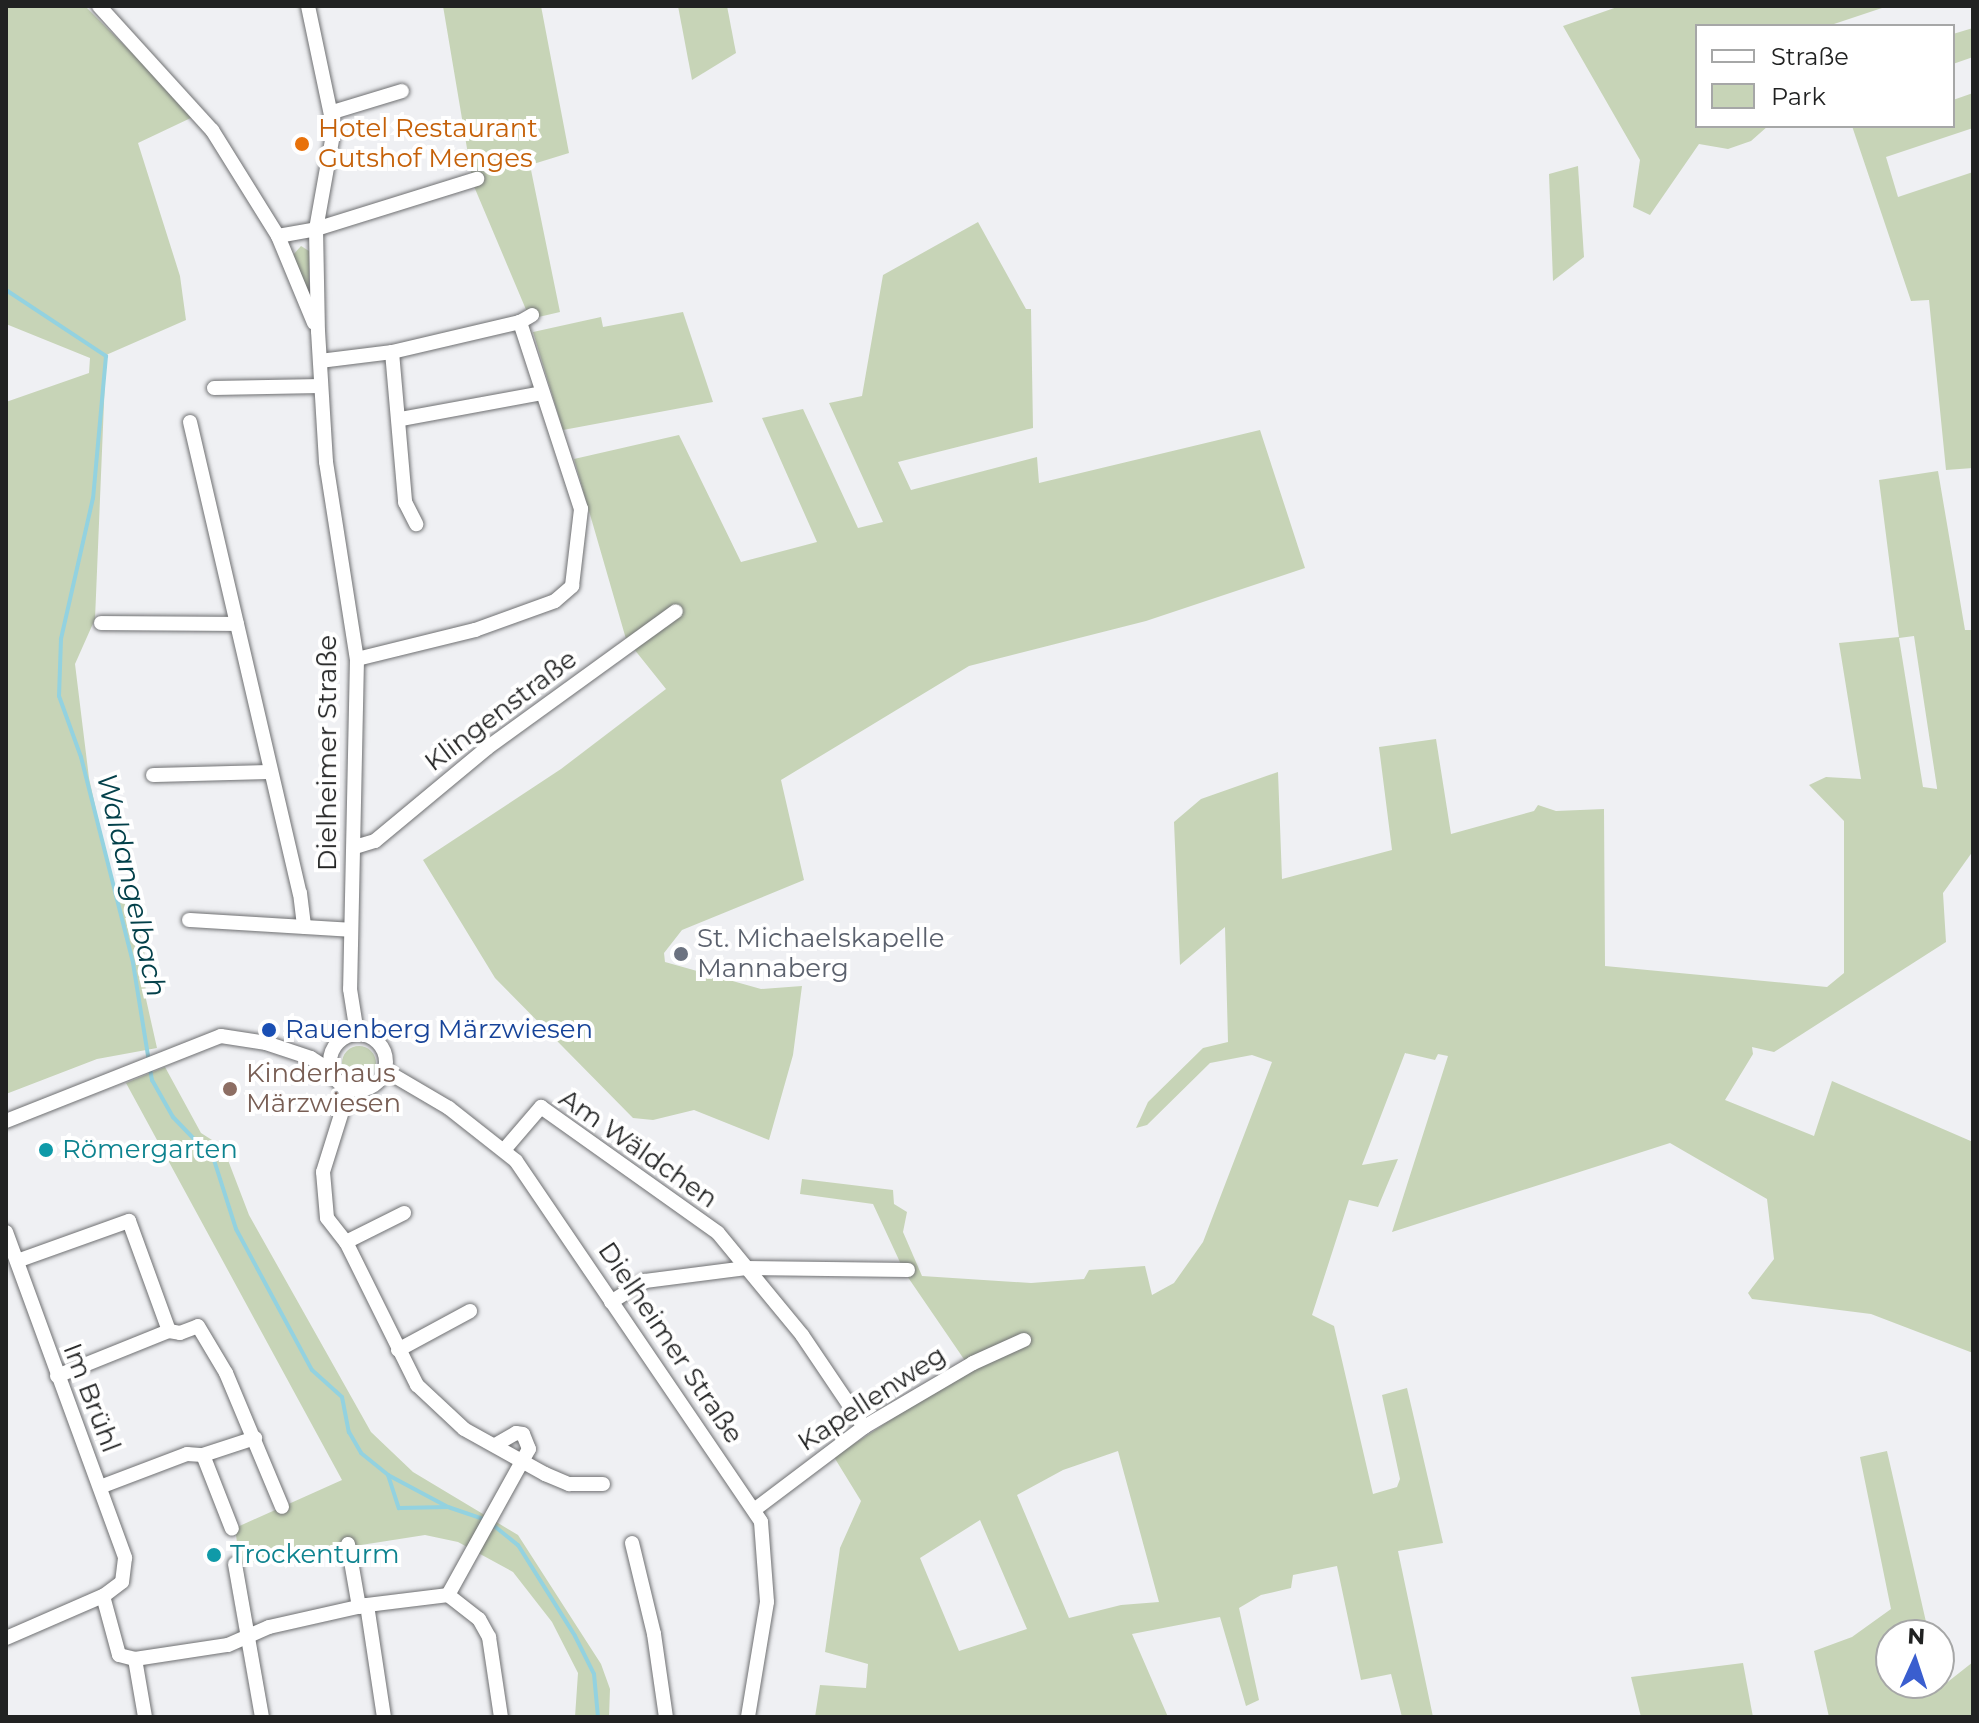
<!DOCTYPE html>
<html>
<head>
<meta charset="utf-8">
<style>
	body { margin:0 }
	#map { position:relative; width:1979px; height:1723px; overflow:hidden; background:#eff0f3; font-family:Montserrat,sans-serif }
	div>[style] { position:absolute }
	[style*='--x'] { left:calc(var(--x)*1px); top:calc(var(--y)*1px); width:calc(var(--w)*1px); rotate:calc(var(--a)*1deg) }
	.green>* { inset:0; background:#c7d4b7 }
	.round { border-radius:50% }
	.stream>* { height:4px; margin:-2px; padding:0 2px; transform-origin:2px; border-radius:2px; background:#93d2e0 }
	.roads { filter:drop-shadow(0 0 2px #6f7072) drop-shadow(0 0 2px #6f7072) }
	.street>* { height:14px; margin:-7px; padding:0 7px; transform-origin:7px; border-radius:7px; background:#fff }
	.street>.ring { margin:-7px; padding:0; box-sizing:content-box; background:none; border:14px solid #fff; border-radius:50% }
	.dots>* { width:22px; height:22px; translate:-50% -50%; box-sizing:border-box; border:4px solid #fff; border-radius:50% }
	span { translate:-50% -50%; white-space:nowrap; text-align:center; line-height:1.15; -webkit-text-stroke:8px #fff; paint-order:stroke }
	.food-label { font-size:26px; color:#c56008 }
	.left { translate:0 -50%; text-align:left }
	.street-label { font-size:26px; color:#212222 }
	.worship-label { font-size:26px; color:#5b616d }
	.transit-label { font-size:26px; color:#164399 }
	.education-label { font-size:26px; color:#785e54 }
	.culture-label { font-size:26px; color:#0d838f }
	.water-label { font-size:28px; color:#03404a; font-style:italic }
	.frame { position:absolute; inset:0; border:8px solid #212222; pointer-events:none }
	.legend { position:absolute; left:1695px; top:24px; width:260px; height:104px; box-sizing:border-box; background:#fff; border:2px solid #a6a7a7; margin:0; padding:10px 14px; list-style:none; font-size:24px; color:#212222 }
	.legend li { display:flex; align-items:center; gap:16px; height:40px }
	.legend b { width:40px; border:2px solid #a6a7a7 }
	.north { position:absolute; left:1875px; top:1619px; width:80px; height:80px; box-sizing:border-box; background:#fff; border:2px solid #a6a7a7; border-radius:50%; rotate:3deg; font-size:22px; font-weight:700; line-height:32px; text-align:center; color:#212222 }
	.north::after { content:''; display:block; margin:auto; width:28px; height:36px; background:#3a5ecf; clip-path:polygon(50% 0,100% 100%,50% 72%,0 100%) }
</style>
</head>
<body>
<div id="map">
	<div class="green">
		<div style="clip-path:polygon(6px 6px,85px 6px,195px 116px,138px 143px,180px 276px,186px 320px,106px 355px,95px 619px,75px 664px,89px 778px,110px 874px,144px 943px,146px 999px,157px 1048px,97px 1059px,6px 1094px,6px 402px,89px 373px,90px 358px,6px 324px)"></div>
		<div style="clip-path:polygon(443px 6px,541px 6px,569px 153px,530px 165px,560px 312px,530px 319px,473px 184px)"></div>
		<div style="clip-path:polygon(678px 6px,727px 6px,736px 53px,692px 80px)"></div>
		<div style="clip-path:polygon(1620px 6px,1888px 6px,1828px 26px,1697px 26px,1697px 126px,1768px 126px,1751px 141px,1728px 149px,1699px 144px,1650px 215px,1633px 207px,1640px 160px,1563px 26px)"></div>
		<div style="clip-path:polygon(1973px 28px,1973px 57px,1953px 64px,1953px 34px)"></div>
		<div style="clip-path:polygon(1973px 93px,1973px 128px,1886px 157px,1898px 197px,1973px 172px,1973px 468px,1946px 470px,1929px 300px,1911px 301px,1852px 126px,1953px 126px,1953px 100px)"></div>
		<div style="clip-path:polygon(1578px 166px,1584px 257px,1553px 281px,1549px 174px)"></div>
		<div style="clip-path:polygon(978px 222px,1026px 309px,1031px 309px,1033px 428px,898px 462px,911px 490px,1037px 457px,1039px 483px,1260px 430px,1305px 568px,1146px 621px,969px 666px,781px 780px,804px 880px,682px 930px,664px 953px,665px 962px,761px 989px,802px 986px,793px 1055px,769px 1140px,694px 1110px,653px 1120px,633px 1118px,495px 978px,423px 860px,561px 769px,666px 689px,626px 639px,574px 459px,679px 435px,741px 562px,817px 542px,762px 418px,803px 409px,858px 528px,883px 522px,829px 403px,862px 396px,883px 275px)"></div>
		<div style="clip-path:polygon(301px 246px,309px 251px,309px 295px,293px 255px)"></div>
		<div style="clip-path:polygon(683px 312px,713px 402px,563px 430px,533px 332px,601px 317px,603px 327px)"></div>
		<div style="clip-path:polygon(evenodd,1938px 471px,1965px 630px,1973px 630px,1973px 851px,1943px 893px,1946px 942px,1774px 1052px,1752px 1047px,1753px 1054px,1725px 1100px,1814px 1136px,1832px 1081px,1973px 1142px,1973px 1353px,1871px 1314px,1752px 1299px,1748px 1293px,1774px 1259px,1767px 1199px,1670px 1143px,1392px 1232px,1448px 1056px,1438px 1054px,1435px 1060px,1405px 1053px,1362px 1165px,1398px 1159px,1378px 1207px,1349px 1200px,1312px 1315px,1334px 1326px,1373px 1494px,1397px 1487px,1400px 1479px,1382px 1395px,1407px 1388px,1443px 1543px,1398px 1551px,1433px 1717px,1402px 1717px,1391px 1674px,1361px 1680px,1337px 1566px,1293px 1575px,1291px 1588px,1261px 1595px,1239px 1608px,1259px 1700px,1246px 1706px,1220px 1617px,1132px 1634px,1168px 1717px,815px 1717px,820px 1685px,866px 1688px,868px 1664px,825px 1652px,840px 1548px,861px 1501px,834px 1457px,970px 1368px,905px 1273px,873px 1204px,800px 1194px,802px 1179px,893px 1190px,894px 1204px,907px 1212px,903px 1232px,922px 1276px,1031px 1283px,1084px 1279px,1089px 1270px,1145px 1266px,1152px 1295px,1174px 1283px,1203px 1242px,1272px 1062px,1252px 1055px,1210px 1063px,1147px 1125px,1136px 1128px,1148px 1102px,1203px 1048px,1228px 1042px,1225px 927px,1180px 965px,1174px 822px,1201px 799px,1278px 772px,1282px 879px,1392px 850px,1379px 747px,1436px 739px,1451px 834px,1534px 811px,1538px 805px,1556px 811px,1604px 809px,1605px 966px,1827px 987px,1844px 973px,1844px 821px,1809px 785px,1826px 777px,1861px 779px,1839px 643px,1899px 637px,1879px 480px,1938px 471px,1914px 636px,1937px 788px,1937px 789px,1923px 787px,1899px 638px,1914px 636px,1938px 471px,1118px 1451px,1159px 1602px,1121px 1605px,1069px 1618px,1017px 1495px,1063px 1470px,1118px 1451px,1938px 471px,980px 1520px,1027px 1629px,959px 1651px,920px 1558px,980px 1520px)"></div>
		<div class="round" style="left:342px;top:1046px;width:34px;height:34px"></div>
		<div style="clip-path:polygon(165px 1067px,201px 1133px,223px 1147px,249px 1215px,371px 1432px,413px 1472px,518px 1535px,601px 1664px,610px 1689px,609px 1717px,575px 1717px,578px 1673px,552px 1622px,513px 1572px,458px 1542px,425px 1535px,240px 1564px,235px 1528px,342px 1480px,126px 1083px)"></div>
		<div style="clip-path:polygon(1887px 1451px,1929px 1635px,1891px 1635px,1891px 1683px,1938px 1683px,1940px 1688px,1973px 1662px,1973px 1717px,1829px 1717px,1814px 1651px,1852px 1637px,1891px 1609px,1860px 1457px)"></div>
		<div style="clip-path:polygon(1743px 1663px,1753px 1717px,1641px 1717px,1631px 1677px)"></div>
	</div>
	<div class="stream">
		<div style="--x:6;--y:290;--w:120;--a:33.4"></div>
		<div style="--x:106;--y:356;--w:143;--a:95.2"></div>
		<div style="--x:93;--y:498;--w:145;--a:102.8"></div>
		<div style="--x:61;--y:639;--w:57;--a:92"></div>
		<div style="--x:59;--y:696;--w:65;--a:70.2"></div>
		<div style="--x:81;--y:757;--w:212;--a:75.8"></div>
		<div style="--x:133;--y:963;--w:119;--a:80.8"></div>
		<div style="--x:152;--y:1080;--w:43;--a:60.4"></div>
		<div style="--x:173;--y:1117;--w:59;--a:46.4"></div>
		<div style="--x:214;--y:1160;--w:72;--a:72.3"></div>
		<div style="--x:236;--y:1229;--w:160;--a:61.7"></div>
		<div style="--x:312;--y:1370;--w:40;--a:42"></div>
		<div style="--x:342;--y:1397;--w:36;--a:79"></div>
		<div style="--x:349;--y:1432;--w:24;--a:60"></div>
		<div style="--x:361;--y:1453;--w:35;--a:39"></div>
		<div style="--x:388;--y:1475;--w:68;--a:28.1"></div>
		<div style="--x:448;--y:1507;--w:40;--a:18.9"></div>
		<div style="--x:388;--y:1475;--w:35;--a:72"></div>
		<div style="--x:399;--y:1508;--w:49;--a:-1.2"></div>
		<div style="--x:493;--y:1525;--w:32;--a:39"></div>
		<div style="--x:518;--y:1545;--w:107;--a:57.9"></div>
		<div style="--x:575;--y:1636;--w:42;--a:63.4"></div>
		<div style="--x:594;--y:1674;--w:43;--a:84.7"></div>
	</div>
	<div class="roads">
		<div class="street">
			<div style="--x:99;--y:6;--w:168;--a:47.7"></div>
			<div style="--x:212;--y:130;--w:125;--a:58.1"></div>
			<div style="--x:278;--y:236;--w:94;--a:67.5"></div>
			<div style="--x:308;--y:6;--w:126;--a:78.1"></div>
			<div style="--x:334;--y:129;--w:102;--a:100.2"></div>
			<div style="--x:316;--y:229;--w:102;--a:88.9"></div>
			<div style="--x:318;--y:331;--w:131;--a:86.5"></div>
			<div style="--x:326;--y:462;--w:199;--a:81.1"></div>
			<div style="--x:357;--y:659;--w:330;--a:91.2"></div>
			<div style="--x:350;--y:989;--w:45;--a:81"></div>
			<div style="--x:333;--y:112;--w:72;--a:-16.9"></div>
			<div style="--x:278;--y:236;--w:39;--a:-10"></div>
			<div style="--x:316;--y:229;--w:169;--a:-17.3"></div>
			<div style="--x:392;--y:352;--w:151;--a:85"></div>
			<div style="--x:405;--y:502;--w:25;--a:63"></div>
			<div style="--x:320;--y:361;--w:73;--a:-7.1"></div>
			<div style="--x:392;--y:352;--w:131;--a:-13.2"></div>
			<div style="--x:520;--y:322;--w:14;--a:-30"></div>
			<div style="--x:214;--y:388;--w:107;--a:-1.1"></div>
			<div style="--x:401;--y:419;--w:143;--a:-10.4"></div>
			<div style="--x:190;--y:422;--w:484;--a:76.9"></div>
			<div style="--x:300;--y:893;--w:34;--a:83"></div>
			<div style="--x:101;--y:623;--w:136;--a:0.4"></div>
			<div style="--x:357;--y:659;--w:122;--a:-13.8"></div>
			<div style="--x:475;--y:630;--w:85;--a:-19.9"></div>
			<div style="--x:555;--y:601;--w:23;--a:-41"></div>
			<div style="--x:572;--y:586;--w:78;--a:-83.3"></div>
			<div style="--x:581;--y:509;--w:197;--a:-108.1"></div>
			<div style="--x:153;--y:775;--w:118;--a:-1.5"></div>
			<div style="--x:355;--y:847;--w:21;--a:-17"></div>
			<div style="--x:375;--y:841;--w:146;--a:-39.7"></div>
			<div style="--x:487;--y:748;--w:233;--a:-35.9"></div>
			<div style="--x:189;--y:920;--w:162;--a:3.5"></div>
			<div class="ring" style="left:330px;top:1034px;width:42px;height:42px"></div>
			<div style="--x:386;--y:1071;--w:73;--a:30.4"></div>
			<div style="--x:449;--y:1108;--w:85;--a:38.3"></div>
			<div style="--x:516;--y:1161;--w:436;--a:55.8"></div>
			<div style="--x:761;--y:1522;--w:80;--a:85.7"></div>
			<div style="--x:767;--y:1602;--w:117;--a:99.4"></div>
			<div style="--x:349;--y:1089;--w:87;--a:107.4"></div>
			<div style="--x:323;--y:1172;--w:46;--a:85"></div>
			<div style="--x:327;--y:1218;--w:31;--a:52"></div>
			<div style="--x:346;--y:1242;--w:160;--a:63.6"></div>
			<div style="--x:417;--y:1385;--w:64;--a:43.1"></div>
			<div style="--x:464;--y:1429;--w:93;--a:29.1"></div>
			<div style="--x:545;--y:1474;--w:26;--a:23"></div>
			<div style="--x:569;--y:1484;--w:34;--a:0"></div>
			<div style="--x:6;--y:1121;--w:231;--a:-21.6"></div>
			<div style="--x:221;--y:1036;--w:46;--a:8.8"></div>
			<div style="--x:266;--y:1043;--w:47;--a:18.4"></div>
			<div style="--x:311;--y:1058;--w:24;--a:33"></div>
			<div style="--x:504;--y:1150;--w:57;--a:-49.3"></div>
			<div style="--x:541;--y:1107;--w:217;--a:35.4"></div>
			<div style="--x:718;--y:1233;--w:132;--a:50.5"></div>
			<div style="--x:802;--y:1335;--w:111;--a:56"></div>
			<div style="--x:6;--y:1232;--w:347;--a:69.9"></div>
			<div style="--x:125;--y:1558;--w:24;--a:97"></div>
			<div style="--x:122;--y:1582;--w:21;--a:143"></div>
			<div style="--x:105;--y:1595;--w:108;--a:156.5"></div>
			<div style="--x:346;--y:1242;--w:65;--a:-26.6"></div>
			<div style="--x:17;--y:1261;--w:119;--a:-19.7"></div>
			<div style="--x:129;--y:1221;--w:117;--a:70"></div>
			<div style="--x:611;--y:1302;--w:40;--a:-32"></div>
			<div style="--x:645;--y:1281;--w:102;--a:-7.3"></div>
			<div style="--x:746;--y:1268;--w:162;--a:0.7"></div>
			<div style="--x:398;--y:1350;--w:82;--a:-28.4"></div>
			<div style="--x:57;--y:1376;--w:121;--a:-21.9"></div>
			<div style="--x:169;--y:1331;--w:11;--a:10"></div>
			<div style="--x:180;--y:1333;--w:19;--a:-21"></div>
			<div style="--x:198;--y:1326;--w:55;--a:59.2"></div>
			<div style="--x:226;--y:1373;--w:145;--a:67.3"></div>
			<div style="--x:203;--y:1455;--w:79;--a:68.6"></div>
			<div style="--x:100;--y:1487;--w:93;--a:-20.8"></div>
			<div style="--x:187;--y:1454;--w:16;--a:4"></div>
			<div style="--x:203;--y:1455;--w:55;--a:-18.1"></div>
			<div style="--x:754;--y:1510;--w:138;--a:-37"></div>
			<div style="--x:864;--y:1427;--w:126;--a:-30.4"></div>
			<div style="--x:973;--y:1363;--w:56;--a:-24.3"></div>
			<div style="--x:632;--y:1543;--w:94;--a:76.4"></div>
			<div style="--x:654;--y:1634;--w:84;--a:81.8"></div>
			<div style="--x:348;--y:1544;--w:64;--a:80.1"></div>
			<div style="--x:235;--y:1564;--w:155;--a:80"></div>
			<div style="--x:448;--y:1595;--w:167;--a:-61"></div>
			<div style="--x:529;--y:1449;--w:16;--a:-112"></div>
			<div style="--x:523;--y:1434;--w:7;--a:-172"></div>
			<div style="--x:516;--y:1433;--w:24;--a:150"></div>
			<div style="--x:103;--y:1596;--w:61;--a:74.8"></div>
			<div style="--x:119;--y:1655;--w:16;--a:14"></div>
			<div style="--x:135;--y:1659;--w:59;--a:80.2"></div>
			<div style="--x:367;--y:1605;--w:113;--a:81.4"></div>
			<div style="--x:135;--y:1659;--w:94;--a:-8.6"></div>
			<div style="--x:228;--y:1645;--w:45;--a:-23.7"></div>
			<div style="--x:269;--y:1627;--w:100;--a:-12.7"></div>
			<div style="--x:367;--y:1605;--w:82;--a:-7"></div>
			<div style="--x:448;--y:1595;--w:39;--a:38"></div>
			<div style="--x:479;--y:1619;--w:21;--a:61"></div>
			<div style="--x:489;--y:1637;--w:81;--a:81.5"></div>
		</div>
	</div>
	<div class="dots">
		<div style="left:302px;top:144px;background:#e8710a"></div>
		<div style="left:681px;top:954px;background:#6b7280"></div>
		<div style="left:269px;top:1030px;background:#1a4fb4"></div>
		<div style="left:230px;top:1089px;background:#8d6e63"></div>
		<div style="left:46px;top:1150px;background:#0f9aa8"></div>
		<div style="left:214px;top:1555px;background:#0f9aa8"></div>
	</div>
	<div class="food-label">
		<span class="left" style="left:318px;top:144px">Hotel Restaurant<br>Gutshof Menges</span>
	</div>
	<div class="street-label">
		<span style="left:501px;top:711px;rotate:-37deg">Klingenstraße</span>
		<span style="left:328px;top:753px;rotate:-90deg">Dielheimer Straße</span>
		<span style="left:638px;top:1149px;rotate:35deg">Am Wäldchen</span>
		<span style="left:670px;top:1343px;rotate:56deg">Dielheimer Straße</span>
		<span style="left:91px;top:1398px;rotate:69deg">Im Brühl</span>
		<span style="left:872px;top:1399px;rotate:-33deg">Kapellenweg</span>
	</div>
	<div class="worship-label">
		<span class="left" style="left:697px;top:954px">St. Michaelskapelle<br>Mannaberg</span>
	</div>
	<div class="transit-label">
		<span class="left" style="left:285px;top:1030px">Rauenberg Märzwiesen</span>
	</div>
	<div class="education-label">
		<span class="left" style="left:246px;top:1089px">Kinderhaus<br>Märzwiesen</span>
	</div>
	<div class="culture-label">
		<span class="left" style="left:62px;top:1150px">Römergarten</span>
		<span class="left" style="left:230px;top:1555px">Trockenturm</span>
	</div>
	<div class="water-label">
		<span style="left:132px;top:885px;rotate:77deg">Waldangelbach</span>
	</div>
	<div class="frame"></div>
	<ul class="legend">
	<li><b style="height:10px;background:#fff"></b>Straße</li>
	<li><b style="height:22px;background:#c7d4b7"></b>Park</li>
	</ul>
	<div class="north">N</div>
</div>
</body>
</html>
